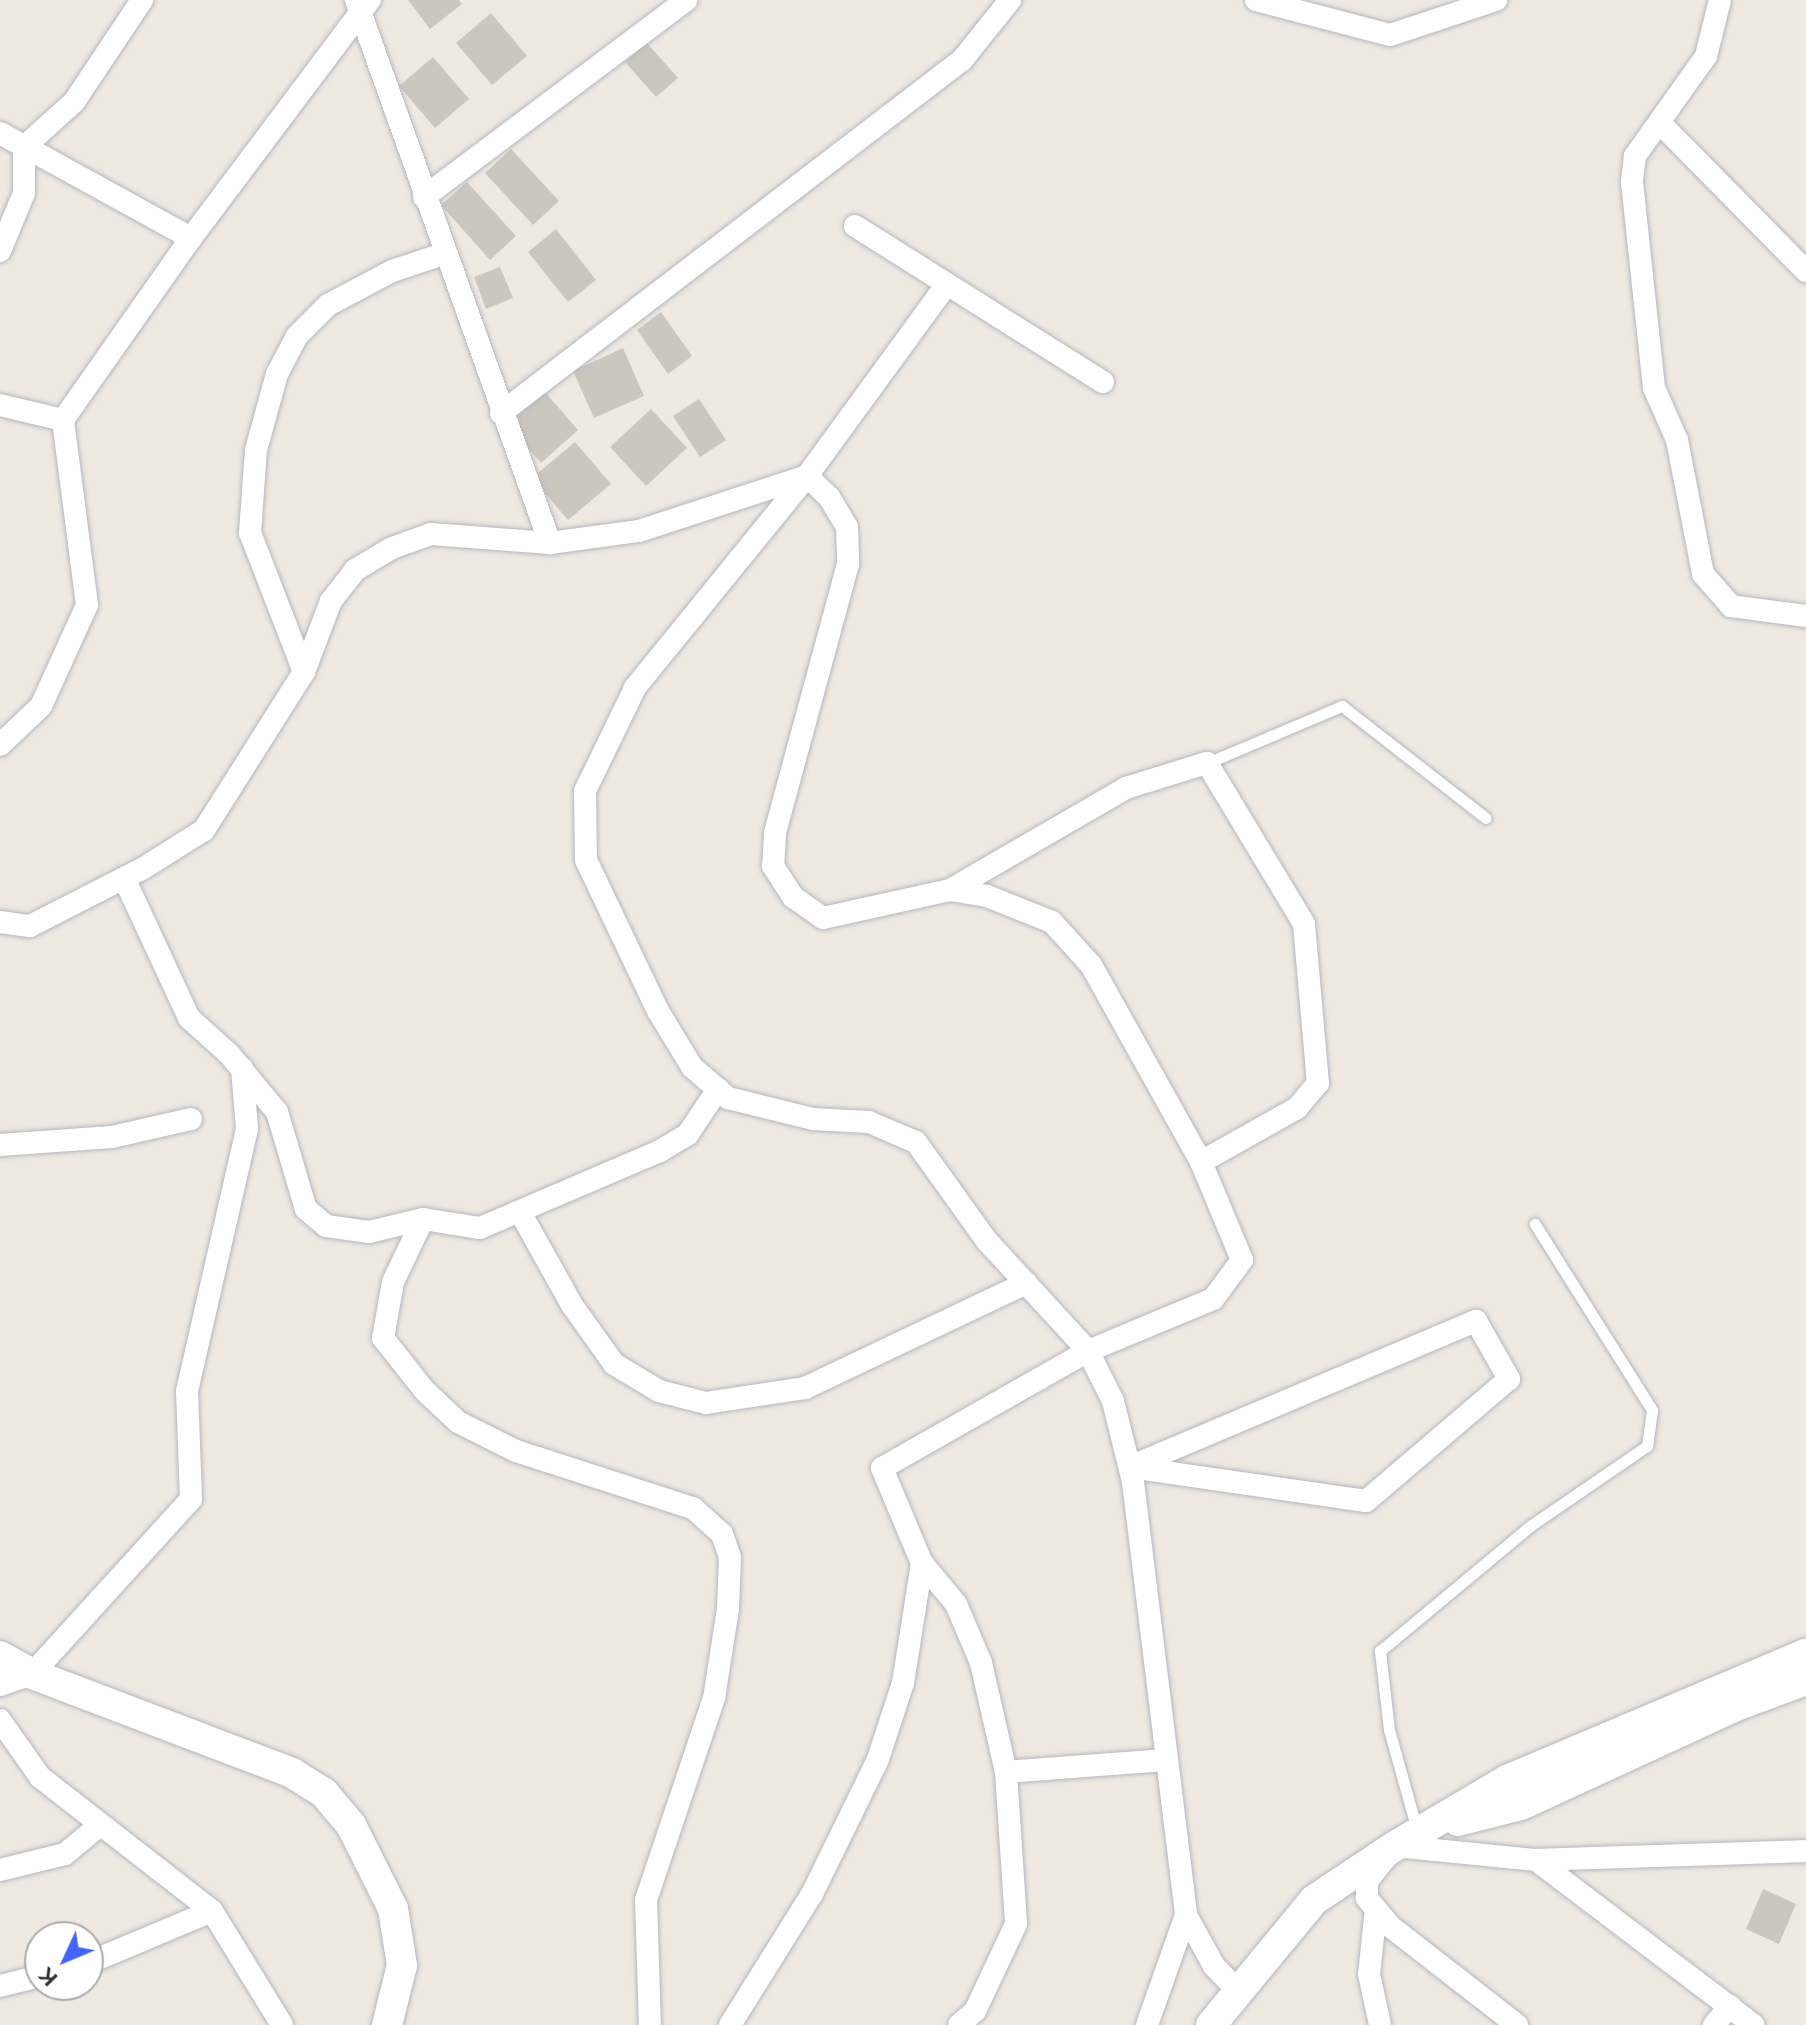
<!DOCTYPE html>
<html>
<head>
<meta charset="utf-8">
<style>
	body { margin:0 }
	#map { position:relative; width:1806px; height:2025px; overflow:hidden; background:#efe9e1; font-family:Arial,sans-serif }
	div>[style] { position:absolute }
	[style*='--x'] { left:calc(var(--x)*1px); top:calc(var(--y)*1px); width:calc(var(--w)*1px); rotate:calc(var(--a)*1deg) }
	.building>* { inset:0; background:#cbc7bf }
	.roads { filter:drop-shadow(0 0 2px #b4b7c1) drop-shadow(0 0 2px #b4b7c1) }
	.lane>* { height:11px; margin:-5.5px; padding:0 5.5px; transform-origin:5.5px; border-radius:5.5px; background:#fff }
	.street>* { height:22px; margin:-11px; padding:0 11px; transform-origin:11px; border-radius:11px; background:#fff }
	.secondary>* { height:30px; margin:-15px; padding:0 15px; transform-origin:15px; border-radius:15px; background:#fff }
	span { translate:-50% -50%; white-space:nowrap; text-align:center; line-height:1.15; -webkit-text-stroke:6px #fff; paint-order:stroke }
	.north { position:absolute; left:24px; top:1921px; width:80px; height:80px; box-sizing:border-box; background:#fff; border:2px solid #ababab; border-radius:50%; rotate:226deg; font-size:22px; font-weight:700; line-height:32px; text-align:center; color:#2e2e2e }
	.north::after { content:''; display:block; margin:auto; width:28px; height:36px; background:#4264fb; clip-path:polygon(50% 0,100% 100%,50% 72%,0 100%) }
</style>
</head>
<body>
<div id="map">
	<div class="building">
		<div style="clip-path:polygon(408px 0,459px 0,462px 4px,430px 29px)"></div>
		<div style="clip-path:polygon(491px 13px,527px 56px,492px 85px,456px 43px)"></div>
		<div style="clip-path:polygon(647px 43px,678px 78px,656px 97px,625px 62px)"></div>
		<div style="clip-path:polygon(433px 57px,469px 99px,435px 128px,399px 86px)"></div>
		<div style="clip-path:polygon(511px 149px,559px 201px,533px 225px,485px 173px)"></div>
		<div style="clip-path:polygon(467px 182px,516px 236px,490px 260px,441px 205px)"></div>
		<div style="clip-path:polygon(556px 229px,596px 280px,568px 302px,528px 252px)"></div>
		<div style="clip-path:polygon(500px 267px,513px 298px,486px 309px,474px 277px)"></div>
		<div style="clip-path:polygon(661px 312px,692px 356px,668px 374px,637px 330px)"></div>
		<div style="clip-path:polygon(623px 348px,644px 396px,594px 418px,573px 371px)"></div>
		<div style="clip-path:polygon(545px 392px,578px 430px,541px 463px,507px 424px)"></div>
		<div style="clip-path:polygon(699px 399px,726px 440px,700px 457px,673px 416px)"></div>
		<div style="clip-path:polygon(651px 409px,687px 448px,646px 486px,610px 447px)"></div>
		<div style="clip-path:polygon(575px 442px,611px 484px,568px 520px,532px 478px)"></div>
		<div style="clip-path:polygon(1763px 1889px,1796px 1904px,1779px 1944px,1746px 1929px)"></div>
	</div>
	<div class="roads">
		<div class="lane">
			<div style="--x:1207;--y:763;--w:147;--a:-22.9"></div>
			<div style="--x:1342;--y:706;--w:182;--a:37.9"></div>
			<div style="--x:1417;--y:1830;--w:104;--a:-105.6"></div>
			<div style="--x:1389;--y:1730;--w:80;--a:-96.5"></div>
			<div style="--x:1380;--y:1651;--w:195;--a:-39.8"></div>
			<div style="--x:1530;--y:1526;--w:142;--a:-34.4"></div>
			<div style="--x:1647;--y:1446;--w:36;--a:-82"></div>
			<div style="--x:1652;--y:1410;--w:220;--a:-122.2"></div>
		</div>
		<div class="street">
			<div style="--x:356;--y:0;--w:577;--a:70.34"></div>
			<div style="--x:1256;--y:0;--w:138;--a:14.6"></div>
			<div style="--x:1390;--y:35;--w:112;--a:-18.3"></div>
			<div style="--x:1720;--y:0;--w:58;--a:104"></div>
			<div style="--x:1706;--y:56;--w:123;--a:125.4"></div>
			<div style="--x:1635;--y:156;--w:26;--a:97"></div>
			<div style="--x:1632;--y:182;--w:207;--a:83.9"></div>
			<div style="--x:1654;--y:388;--w:57;--a:66.1"></div>
			<div style="--x:1677;--y:440;--w:136;--a:79"></div>
			<div style="--x:1703;--y:574;--w:43;--a:48.8"></div>
			<div style="--x:1731;--y:606;--w:76;--a:7.6"></div>
			<div style="--x:1660;--y:123;--w:208;--a:45.4"></div>
			<div style="--x:0;--y:133;--w:218;--a:28.8"></div>
			<div style="--x:424;--y:197;--w:328;--a:-36.9"></div>
			<div style="--x:855;--y:226;--w:293;--a:32.2"></div>
			<div style="--x:0;--y:251;--w:63;--a:-67.5"></div>
			<div style="--x:24;--y:193;--w:46;--a:-90"></div>
			<div style="--x:24;--y:147;--w:67;--a:-42"></div>
			<div style="--x:74;--y:102;--w:123;--a:-56.3"></div>
			<div style="--x:947;--y:284;--w:238;--a:126.1"></div>
			<div style="--x:807;--y:476;--w:273;--a:129.1"></div>
			<div style="--x:635;--y:688;--w:114;--a:115.9"></div>
			<div style="--x:585;--y:791;--w:69;--a:89.2"></div>
			<div style="--x:586;--y:860;--w:167;--a:64.5"></div>
			<div style="--x:658;--y:1011;--w:66;--a:58.7"></div>
			<div style="--x:692;--y:1067;--w:48;--a:40.7"></div>
			<div style="--x:728;--y:1098;--w:88;--a:13.9"></div>
			<div style="--x:813;--y:1119;--w:56;--a:3.1"></div>
			<div style="--x:869;--y:1122;--w:51;--a:23.1"></div>
			<div style="--x:916;--y:1142;--w:122;--a:54.4"></div>
			<div style="--x:987;--y:1241;--w:149;--a:47.4"></div>
			<div style="--x:1088;--y:1351;--w:56;--a:63.4"></div>
			<div style="--x:1113;--y:1401;--w:83;--a:76.1"></div>
			<div style="--x:1133;--y:1482;--w:436;--a:83"></div>
			<div style="--x:1186;--y:1915;--w:58;--a:61.2"></div>
			<div style="--x:1214;--y:1966;--w:37;--a:46"></div>
			<div style="--x:0;--y:405;--w:65;--a:13.4"></div>
			<div style="--x:501;--y:413;--w:581;--a:-37.44"></div>
			<div style="--x:962;--y:60;--w:77;--a:-51.3"></div>
			<div style="--x:304;--y:672;--w:149;--a:-111.2"></div>
			<div style="--x:250;--y:533;--w:83;--a:-85.9"></div>
			<div style="--x:256;--y:450;--w:79;--a:-74.6"></div>
			<div style="--x:277;--y:374;--w:43;--a:-62.2"></div>
			<div style="--x:297;--y:336;--w:44;--a:-45"></div>
			<div style="--x:328;--y:305;--w:72;--a:-28"></div>
			<div style="--x:392;--y:271;--w:54;--a:-18.4"></div>
			<div style="--x:0;--y:745;--w:57;--a:-43.6"></div>
			<div style="--x:41;--y:706;--w:111;--a:-65.5"></div>
			<div style="--x:87;--y:605;--w:187;--a:-97.4"></div>
			<div style="--x:63;--y:420;--w:223;--a:-54.9"></div>
			<div style="--x:191;--y:238;--w:298;--a:-53.1"></div>
			<div style="--x:124;--y:878;--w:154;--a:65.1"></div>
			<div style="--x:189;--y:1018;--w:54;--a:42"></div>
			<div style="--x:229;--y:1054;--w:75;--a:50.4"></div>
			<div style="--x:277;--y:1112;--w:101;--a:73.4"></div>
			<div style="--x:306;--y:1209;--w:26;--a:40"></div>
			<div style="--x:326;--y:1226;--w:43;--a:7.9"></div>
			<div style="--x:369;--y:1232;--w:56;--a:-13.5"></div>
			<div style="--x:423;--y:1219;--w:58;--a:9"></div>
			<div style="--x:480;--y:1228;--w:196;--a:-23.2"></div>
			<div style="--x:660;--y:1151;--w:33;--a:-31"></div>
			<div style="--x:688;--y:1134;--w:54;--a:-56.3"></div>
			<div style="--x:950;--y:890;--w:203;--a:-30.1"></div>
			<div style="--x:1126;--y:788;--w:85;--a:-17.2"></div>
			<div style="--x:1207;--y:763;--w:188;--a:58.9"></div>
			<div style="--x:1304;--y:924;--w:160;--a:85"></div>
			<div style="--x:1318;--y:1083;--w:33;--a:130"></div>
			<div style="--x:1297;--y:1108;--w:110;--a:150.6"></div>
			<div style="--x:0;--y:922;--w:30;--a:8"></div>
			<div style="--x:30;--y:926;--w:126;--a:-27"></div>
			<div style="--x:142;--y:869;--w:73;--a:-32.2"></div>
			<div style="--x:204;--y:830;--w:187;--a:-57.7"></div>
			<div style="--x:304;--y:672;--w:76;--a:-69.2"></div>
			<div style="--x:331;--y:601;--w:39;--a:-52"></div>
			<div style="--x:355;--y:570;--w:43;--a:-30.7"></div>
			<div style="--x:392;--y:548;--w:41;--a:-19.7"></div>
			<div style="--x:431;--y:534;--w:119;--a:4.3"></div>
			<div style="--x:550;--y:543;--w:90;--a:-7.7"></div>
			<div style="--x:639;--y:531;--w:177;--a:-18.1"></div>
			<div style="--x:807;--y:476;--w:30;--a:44"></div>
			<div style="--x:829;--y:497;--w:35;--a:59"></div>
			<div style="--x:847;--y:527;--w:37;--a:88"></div>
			<div style="--x:848;--y:564;--w:279;--a:105.2"></div>
			<div style="--x:775;--y:833;--w:33;--a:93"></div>
			<div style="--x:773;--y:866;--w:37;--a:57"></div>
			<div style="--x:793;--y:897;--w:37;--a:35"></div>
			<div style="--x:823;--y:918;--w:130;--a:-12.4"></div>
			<div style="--x:950;--y:890;--w:37;--a:9"></div>
			<div style="--x:987;--y:896;--w:70;--a:21.8"></div>
			<div style="--x:1052;--y:922;--w:58;--a:47.8"></div>
			<div style="--x:1091;--y:965;--w:226;--a:60.8"></div>
			<div style="--x:1201;--y:1162;--w:106;--a:67.3"></div>
			<div style="--x:1242;--y:1260;--w:49;--a:126.6"></div>
			<div style="--x:1213;--y:1299;--w:135;--a:157.4"></div>
			<div style="--x:1088;--y:1351;--w:237;--a:150.4"></div>
			<div style="--x:882;--y:1468;--w:103;--a:67.2"></div>
			<div style="--x:922;--y:1563;--w:53;--a:50.3"></div>
			<div style="--x:956;--y:1604;--w:64;--a:67"></div>
			<div style="--x:981;--y:1663;--w:112;--a:77.1"></div>
			<div style="--x:1006;--y:1772;--w:152;--a:86.2"></div>
			<div style="--x:1016;--y:1924;--w:96;--a:115.2"></div>
			<div style="--x:975;--y:2011;--w:21;--a:139"></div>
			<div style="--x:0;--y:1145;--w:112;--a:-4.1"></div>
			<div style="--x:112;--y:1137;--w:81;--a:-12.8"></div>
			<div style="--x:520;--y:1212;--w:107;--a:60.8"></div>
			<div style="--x:572;--y:1305;--w:72;--a:54.6"></div>
			<div style="--x:614;--y:1364;--w:52;--a:31"></div>
			<div style="--x:659;--y:1391;--w:49;--a:14.3"></div>
			<div style="--x:706;--y:1403;--w:100;--a:-8.6"></div>
			<div style="--x:805;--y:1388;--w:245;--a:-25.4"></div>
			<div style="--x:423;--y:1219;--w:70;--a:115.5"></div>
			<div style="--x:393;--y:1282;--w:57;--a:100.1"></div>
			<div style="--x:383;--y:1338;--w:66;--a:51.7"></div>
			<div style="--x:424;--y:1390;--w:47;--a:43.3"></div>
			<div style="--x:458;--y:1422;--w:65;--a:26.6"></div>
			<div style="--x:516;--y:1451;--w:186;--a:17.9"></div>
			<div style="--x:693;--y:1508;--w:39;--a:42"></div>
			<div style="--x:722;--y:1534;--w:24;--a:71"></div>
			<div style="--x:730;--y:1557;--w:52;--a:92.2"></div>
			<div style="--x:728;--y:1609;--w:90;--a:98.9"></div>
			<div style="--x:714;--y:1698;--w:213;--a:108.6"></div>
			<div style="--x:646;--y:1900;--w:125;--a:88.2"></div>
			<div style="--x:1476;--y:1321;--w:67;--a:60.4"></div>
			<div style="--x:1509;--y:1379;--w:188;--a:139.5"></div>
			<div style="--x:1366;--y:1501;--w:238;--a:-171.8"></div>
			<div style="--x:1130;--y:1467;--w:376;--a:-22.9"></div>
			<div style="--x:0;--y:1685;--w:34;--a:-19"></div>
			<div style="--x:32;--y:1674;--w:236;--a:-47.7"></div>
			<div style="--x:191;--y:1499;--w:108;--a:-92.1"></div>
			<div style="--x:187;--y:1391;--w:270;--a:-77.1"></div>
			<div style="--x:247;--y:1128;--w:60;--a:-94.8"></div>
			<div style="--x:0;--y:1720;--w:70;--a:54.9"></div>
			<div style="--x:40;--y:1777;--w:218;--a:37.9"></div>
			<div style="--x:212;--y:1911;--w:134;--a:58.4"></div>
			<div style="--x:1006;--y:1772;--w:159;--a:-4.3"></div>
			<div style="--x:1536;--y:1860;--w:273;--a:37.2"></div>
			<div style="--x:0;--y:1870;--w:67;--a:-13.8"></div>
			<div style="--x:65;--y:1854;--w:45;--a:-39.6"></div>
			<div style="--x:1376;--y:1909;--w:65;--a:96.1"></div>
			<div style="--x:1369;--y:1974;--w:52;--a:77.8"></div>
			<div style="--x:88;--y:1963;--w:134;--a:-22.8"></div>
			<div style="--x:0;--y:1986;--w:41;--a:-14"></div>
			<div style="--x:730;--y:2025;--w:155;--a:-58"></div>
			<div style="--x:812;--y:1894;--w:150;--a:-63.9"></div>
			<div style="--x:878;--y:1759;--w:80;--a:-71.8"></div>
			<div style="--x:903;--y:1683;--w:121;--a:-81"></div>
			<div style="--x:1147;--y:2025;--w:117;--a:-70.5"></div>
			<div style="--x:1517;--y:2025;--w:160;--a:-142.1"></div>
			<div style="--x:1391;--y:1927;--w:38;--a:-130"></div>
			<div style="--x:1367;--y:1898;--w:17;--a:-90"></div>
			<div style="--x:1367;--y:1881;--w:45;--a:-51.3"></div>
			<div style="--x:1395;--y:1846;--w:142;--a:5.7"></div>
			<div style="--x:1536;--y:1860;--w:270;--a:-1.9"></div>
			<div style="--x:1714;--y:2025;--w:25;--a:-50"></div>
		</div>
		<div class="secondary">
			<div style="--x:0;--y:1656;--w:37;--a:29"></div>
			<div style="--x:32;--y:1674;--w:278;--a:20.8"></div>
			<div style="--x:292;--y:1773;--w:38;--a:32"></div>
			<div style="--x:324;--y:1793;--w:42;--a:49.8"></div>
			<div style="--x:351;--y:1825;--w:94;--a:63.4"></div>
			<div style="--x:393;--y:1909;--w:57;--a:80.9"></div>
			<div style="--x:402;--y:1965;--w:62;--a:104"></div>
			<div style="--x:1458;--y:1821;--w:65;--a:-14.3"></div>
			<div style="--x:1521;--y:1805;--w:237;--a:-24.7"></div>
			<div style="--x:1736;--y:1706;--w:75;--a:-20.4"></div>
			<div style="--x:1211;--y:2025;--w:162;--a:-50.5"></div>
			<div style="--x:1314;--y:1900;--w:97;--a:-33.7"></div>
			<div style="--x:1395;--y:1846;--w:130;--a:-30.5"></div>
			<div style="--x:1507;--y:1780;--w:324;--a:-22.9"></div>
		</div>
	</div>
	<div class="north">K</div>
</div>
</body>
</html>
